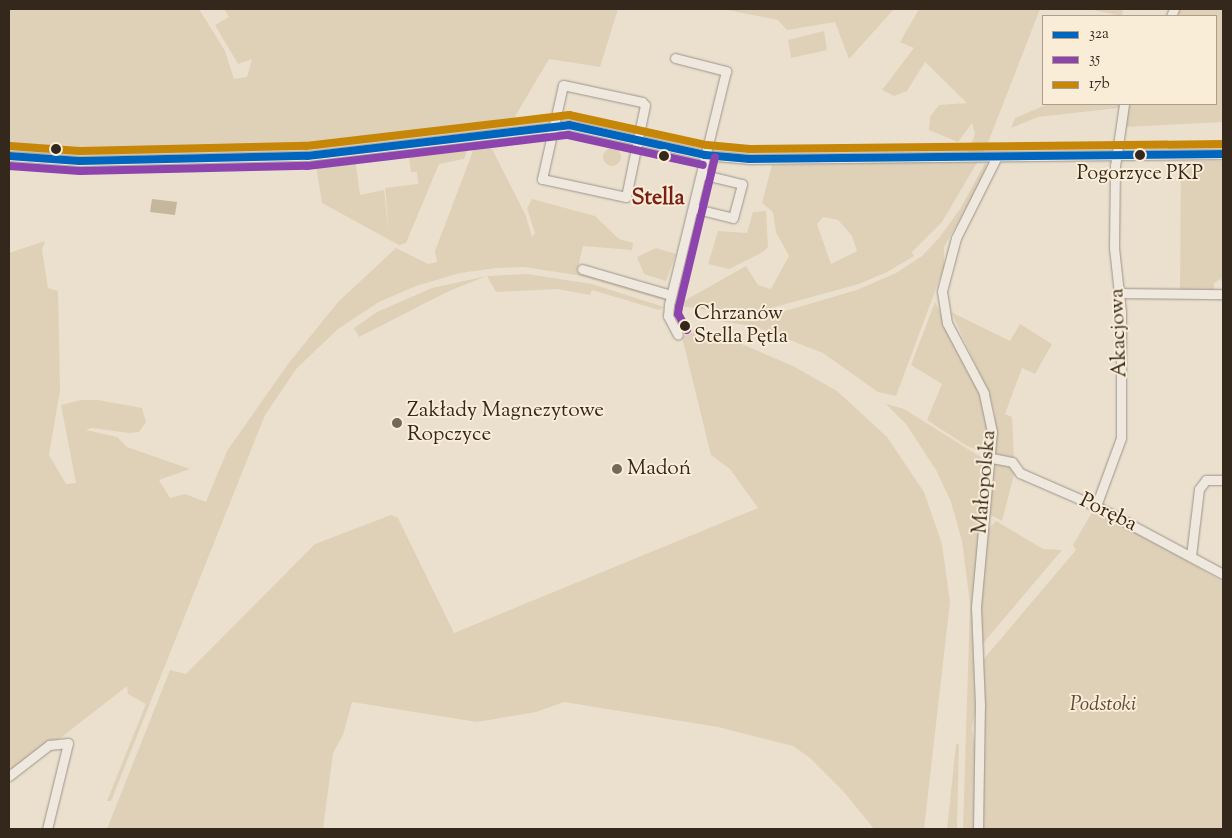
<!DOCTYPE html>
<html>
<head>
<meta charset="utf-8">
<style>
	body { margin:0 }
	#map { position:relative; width:1232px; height:838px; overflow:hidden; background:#ebe0ce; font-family:"Sorts Mill Goudy",serif }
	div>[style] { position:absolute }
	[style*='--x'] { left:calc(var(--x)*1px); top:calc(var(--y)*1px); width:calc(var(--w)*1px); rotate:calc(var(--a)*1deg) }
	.green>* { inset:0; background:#dfd1b8 }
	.round { border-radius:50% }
	.water>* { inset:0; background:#c5b69e }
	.roads { filter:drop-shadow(0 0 1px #9c9489) drop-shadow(0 0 1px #9c9489) }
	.minor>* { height:9px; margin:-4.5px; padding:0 4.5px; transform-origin:4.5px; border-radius:4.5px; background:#eee8df }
	.bus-1>* { height:8px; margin:-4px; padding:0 4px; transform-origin:4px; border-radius:4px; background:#0065bd }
	.bus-2>* { height:8px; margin:-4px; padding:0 4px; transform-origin:4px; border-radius:4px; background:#8e44ad }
	.bus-3>* { height:8px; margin:-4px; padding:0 4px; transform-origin:4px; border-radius:4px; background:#c68607 }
	.dots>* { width:14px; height:14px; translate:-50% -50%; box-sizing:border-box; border:2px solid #faedd7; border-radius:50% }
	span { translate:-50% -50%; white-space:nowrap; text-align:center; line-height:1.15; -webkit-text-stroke:4px #faedd7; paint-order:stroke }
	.bus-label { font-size:20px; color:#34271c }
	.left { translate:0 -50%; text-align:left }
	.street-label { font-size:21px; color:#34271c }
	.poi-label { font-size:21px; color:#34271c }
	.park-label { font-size:21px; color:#5c4e3e; font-style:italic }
	.neighbourhood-label { font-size:22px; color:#7a1f14; font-weight:700 }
	.frame { position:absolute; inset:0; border:10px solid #34271c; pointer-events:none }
	.legend { position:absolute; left:1042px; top:15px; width:175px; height:90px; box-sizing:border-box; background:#faedd7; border:1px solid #ab9e8c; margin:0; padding:6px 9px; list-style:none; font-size:15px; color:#34271c }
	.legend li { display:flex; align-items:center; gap:10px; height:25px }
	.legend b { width:25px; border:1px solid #ab9e8c }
</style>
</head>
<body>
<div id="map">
	<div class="green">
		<div style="clip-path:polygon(9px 9px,199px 9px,225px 51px,234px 79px,247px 77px,252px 59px,238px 64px,215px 25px,229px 17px,224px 9px,618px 9px,600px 67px,549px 59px,510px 125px,314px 149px,111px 155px,32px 154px,9px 149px)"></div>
		<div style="clip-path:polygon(723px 9px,894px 9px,849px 59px,835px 22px,787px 30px,778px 20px)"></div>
		<div style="clip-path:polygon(919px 9px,1040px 9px,984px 153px,968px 153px,975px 134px,972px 123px,958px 142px,929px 130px,930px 117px,939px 105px,967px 103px,925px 62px,907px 91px,894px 96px,882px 90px,914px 48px,900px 42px)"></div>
		<div style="clip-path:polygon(1088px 9px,1123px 9px,1122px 16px)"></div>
		<div style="clip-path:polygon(1177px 9px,1223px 9px,1223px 122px,1124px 127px,1126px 104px,1216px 104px,1216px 16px,1174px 16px)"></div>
		<div style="clip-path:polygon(824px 31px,827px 50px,791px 58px,788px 40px)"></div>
		<div style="clip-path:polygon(1048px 104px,1121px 104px,1118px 108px,1100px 110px,1038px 117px,1011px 128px,1015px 118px)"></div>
		<div style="clip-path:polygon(478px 138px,489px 143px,526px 216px,532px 237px,535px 233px,527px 208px,532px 199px,595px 216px,619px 239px,633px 243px,632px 250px,583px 246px,577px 271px,667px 296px,666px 301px,576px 275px,524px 267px,496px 268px,460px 273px,416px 286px,379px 302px,338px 329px,297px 368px,265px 415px,111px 801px,107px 801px,146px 704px,128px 694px,127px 686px,63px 736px,12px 769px,9px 765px,9px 557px,11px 555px,9px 551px,9px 253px,45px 241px,42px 250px,48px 288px,58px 291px,60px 390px,49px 455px,66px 484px,76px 483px,61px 405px,81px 400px,98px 400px,142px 408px,146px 422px,139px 432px,130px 433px,91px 428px,86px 430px,117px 437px,127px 447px,190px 469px,159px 480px,170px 498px,185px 494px,206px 502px,227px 451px,288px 364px,338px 302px,396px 248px,428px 264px,437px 262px,435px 251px)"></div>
		<div class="round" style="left:603px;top:148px;width:18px;height:18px"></div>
		<div style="clip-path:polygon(468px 149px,464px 159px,439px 164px,406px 243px,399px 245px,322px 203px,315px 160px,355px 157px,360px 195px,384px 190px,389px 235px,385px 188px,418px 184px,417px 172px,411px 172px,409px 157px)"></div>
		<div style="clip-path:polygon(evenodd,978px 161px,942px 222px,912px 252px,914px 256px,887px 272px,859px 284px,760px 311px,726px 313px,681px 306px,682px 302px,746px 266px,758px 285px,771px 289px,789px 256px,776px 232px,773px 212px,762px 203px,772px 165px,978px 161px,823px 217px,838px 220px,852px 236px,857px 251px,831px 264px,817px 224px,823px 217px)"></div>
		<div style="clip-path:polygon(1223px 161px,1223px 282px,1220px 279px,1214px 283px,1214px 291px,1180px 291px,1181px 162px)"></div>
		<div style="clip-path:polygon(985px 163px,988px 170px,944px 247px,944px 267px,896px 396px,878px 392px,823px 353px,754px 326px,718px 321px,715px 317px,749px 318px,778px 313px,857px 290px,896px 273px,922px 256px,939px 238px,960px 209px)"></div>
		<div style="clip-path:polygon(766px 211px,768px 247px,763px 252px,729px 269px,708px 264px,718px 231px,747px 233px,753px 212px)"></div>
		<div style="clip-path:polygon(656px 248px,676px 254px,666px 281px,644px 274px,637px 257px)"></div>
		<div style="clip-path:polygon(527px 274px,592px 284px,664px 307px,659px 310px,592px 290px,590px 295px,557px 289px,496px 292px,487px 276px,449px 291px,359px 337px,354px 328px,377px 312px,432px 288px,487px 276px)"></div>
		<div style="clip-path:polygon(935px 302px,979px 391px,988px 422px,988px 454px,967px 446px,927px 420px,942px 384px,911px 365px)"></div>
		<div style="clip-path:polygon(951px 312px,1010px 341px,1020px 324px,1052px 344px,1035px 374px,1022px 368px,1005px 414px,1012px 417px,1014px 458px,994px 453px,995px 414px,989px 393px)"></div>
		<div style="clip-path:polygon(697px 325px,793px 366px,837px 391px,887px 437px,924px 492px,942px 544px,950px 602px,924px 829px,874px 829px,844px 792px,810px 758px,793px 746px,718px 727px,564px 702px,536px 712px,477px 722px,352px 702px,343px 735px,333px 753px,323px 829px,107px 829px,170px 670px,186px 674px,315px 544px,391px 515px,398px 518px,454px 633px,758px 508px,730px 469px,711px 455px,682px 337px,694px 332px)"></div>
		<div style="clip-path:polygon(886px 404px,904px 409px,987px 461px,972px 608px,977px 703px,972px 728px,977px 759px,975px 829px,963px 829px,970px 604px,962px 541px,951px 502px,936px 470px,906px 424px)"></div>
		<div style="clip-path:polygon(995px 460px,1011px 464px,1015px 471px,1002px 521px,989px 514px)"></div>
		<div style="clip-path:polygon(1095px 507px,1223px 582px,1223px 829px,984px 829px,982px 661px,1076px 550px,1073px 545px)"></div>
		<div style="clip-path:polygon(996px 521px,1043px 549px,1062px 550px,979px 648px,985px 533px)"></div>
		<div style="clip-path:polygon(956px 744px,959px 744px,957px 829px,947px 829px)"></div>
	</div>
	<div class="water">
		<div style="clip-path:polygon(152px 199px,177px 202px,175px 215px,150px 212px)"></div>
	</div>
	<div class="roads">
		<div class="minor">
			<div style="--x:1171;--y:16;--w:8;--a:-67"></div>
			<div style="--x:675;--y:58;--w:53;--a:14.3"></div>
			<div style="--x:726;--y:71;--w:241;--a:103.7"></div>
			<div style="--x:669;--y:305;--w:11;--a:95"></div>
			<div style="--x:668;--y:316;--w:21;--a:62"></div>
			<div style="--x:563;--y:85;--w:81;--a:12.1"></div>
			<div style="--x:642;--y:102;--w:4;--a:45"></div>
			<div style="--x:645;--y:105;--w:94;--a:101.7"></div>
			<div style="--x:626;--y:197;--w:86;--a:-167.9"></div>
			<div style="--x:542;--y:179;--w:96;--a:-77.4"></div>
			<div style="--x:9;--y:156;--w:71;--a:4"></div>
			<div style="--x:80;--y:161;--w:227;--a:-1.3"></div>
			<div style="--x:307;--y:156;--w:264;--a:-6.7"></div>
			<div style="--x:569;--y:125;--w:139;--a:12.4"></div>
			<div style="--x:705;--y:155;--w:45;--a:5.1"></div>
			<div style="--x:750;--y:159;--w:473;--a:-0.6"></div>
			<div style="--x:693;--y:208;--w:41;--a:14"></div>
			<div style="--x:733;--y:218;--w:35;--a:-75"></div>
			<div style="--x:742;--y:184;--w:42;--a:-166.3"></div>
			<div style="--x:582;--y:269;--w:93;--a:16.3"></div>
			<div style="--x:1120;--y:293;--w:103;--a:0.6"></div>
			<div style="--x:992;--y:458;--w:20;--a:11"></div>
			<div style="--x:1012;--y:462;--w:14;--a:54"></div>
			<div style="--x:1020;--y:473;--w:83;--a:23.5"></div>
			<div style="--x:1096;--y:506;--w:144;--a:28.2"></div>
			<div style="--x:1096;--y:506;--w:72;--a:-69.8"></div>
			<div style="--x:1121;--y:438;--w:126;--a:-90"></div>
			<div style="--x:1121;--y:312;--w:64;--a:-96.2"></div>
			<div style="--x:1114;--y:248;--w:82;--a:-89.3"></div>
			<div style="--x:1115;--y:166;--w:63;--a:-81.7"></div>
			<div style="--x:1191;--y:556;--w:67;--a:-83.2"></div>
			<div style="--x:1199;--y:489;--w:11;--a:-52"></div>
			<div style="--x:1206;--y:480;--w:17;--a:0"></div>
			<div style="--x:9;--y:776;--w:51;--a:-37.8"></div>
			<div style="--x:49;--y:745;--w:19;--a:-6"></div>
			<div style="--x:68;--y:743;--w:89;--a:103.7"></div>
			<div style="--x:978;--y:829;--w:123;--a:-89.1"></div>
			<div style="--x:980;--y:706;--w:99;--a:-92.3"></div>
			<div style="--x:976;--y:607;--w:176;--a:-84.8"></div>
			<div style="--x:992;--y:432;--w:40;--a:-102"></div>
			<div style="--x:984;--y:393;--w:79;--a:-117.9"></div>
			<div style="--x:947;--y:323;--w:32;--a:-99"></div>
			<div style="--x:942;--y:291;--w:55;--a:-75.2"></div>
			<div style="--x:956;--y:238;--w:89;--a:-63.4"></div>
		</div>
	</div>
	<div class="bus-1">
		<div style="--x:9;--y:156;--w:71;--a:4"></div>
		<div style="--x:80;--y:161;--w:227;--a:-1.3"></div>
		<div style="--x:307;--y:156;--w:264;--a:-6.7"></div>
		<div style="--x:569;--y:125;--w:139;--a:12.4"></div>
		<div style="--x:705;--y:155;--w:45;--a:5.1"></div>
		<div style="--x:750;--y:159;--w:473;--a:-0.6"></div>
	</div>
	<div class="bus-2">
		<div style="--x:9;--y:166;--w:71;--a:4"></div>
		<div style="--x:80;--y:171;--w:227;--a:-1.3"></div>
		<div style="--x:307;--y:166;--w:263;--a:-6.8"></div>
		<div style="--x:568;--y:135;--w:138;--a:12.5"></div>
		<div style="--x:687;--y:330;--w:18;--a:-119"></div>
		<div style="--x:678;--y:314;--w:7;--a:-82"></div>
		<div style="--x:679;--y:307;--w:154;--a:-76.5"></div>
	</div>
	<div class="bus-3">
		<div style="--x:10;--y:146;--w:70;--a:4.1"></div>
		<div style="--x:80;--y:151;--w:226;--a:-1.3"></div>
		<div style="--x:306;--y:146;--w:265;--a:-6.7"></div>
		<div style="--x:569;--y:115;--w:141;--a:12.3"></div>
		<div style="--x:707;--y:145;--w:43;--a:5.3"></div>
		<div style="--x:750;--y:149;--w:473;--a:-0.6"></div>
	</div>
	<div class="dots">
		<div style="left:56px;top:149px;background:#34271c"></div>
		<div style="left:1140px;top:155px;background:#34271c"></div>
		<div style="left:664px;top:156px;background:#34271c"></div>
		<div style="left:685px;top:326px;background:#34271c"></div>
		<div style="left:397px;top:423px;background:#74685a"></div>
		<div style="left:617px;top:469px;background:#74685a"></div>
	</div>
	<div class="bus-label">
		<span style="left:1140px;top:174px">Pogorzyce PKP</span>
		<span class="left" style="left:694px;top:326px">Chrzanów<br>Stella Pętla</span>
	</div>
	<div class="street-label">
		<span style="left:1119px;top:333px;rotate:-92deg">Akacjowa</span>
		<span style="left:985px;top:482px;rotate:-85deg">Małopolska</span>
		<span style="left:1108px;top:513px;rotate:26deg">Poręba</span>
	</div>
	<div class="poi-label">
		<span class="left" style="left:407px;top:423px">Zakłady Magnezytowe<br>Ropczyce</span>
		<span class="left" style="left:627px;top:469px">Madoń</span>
	</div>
	<div class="park-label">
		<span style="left:1103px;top:705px">Podstoki</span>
	</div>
	<div class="neighbourhood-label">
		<span style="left:658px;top:200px">Stella</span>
	</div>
	<div class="frame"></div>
	<ul class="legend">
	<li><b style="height:6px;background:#0065bd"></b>32a</li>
	<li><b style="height:6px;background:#8e44ad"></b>35</li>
	<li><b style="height:6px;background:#c68607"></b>17b</li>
	</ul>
</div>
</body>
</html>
